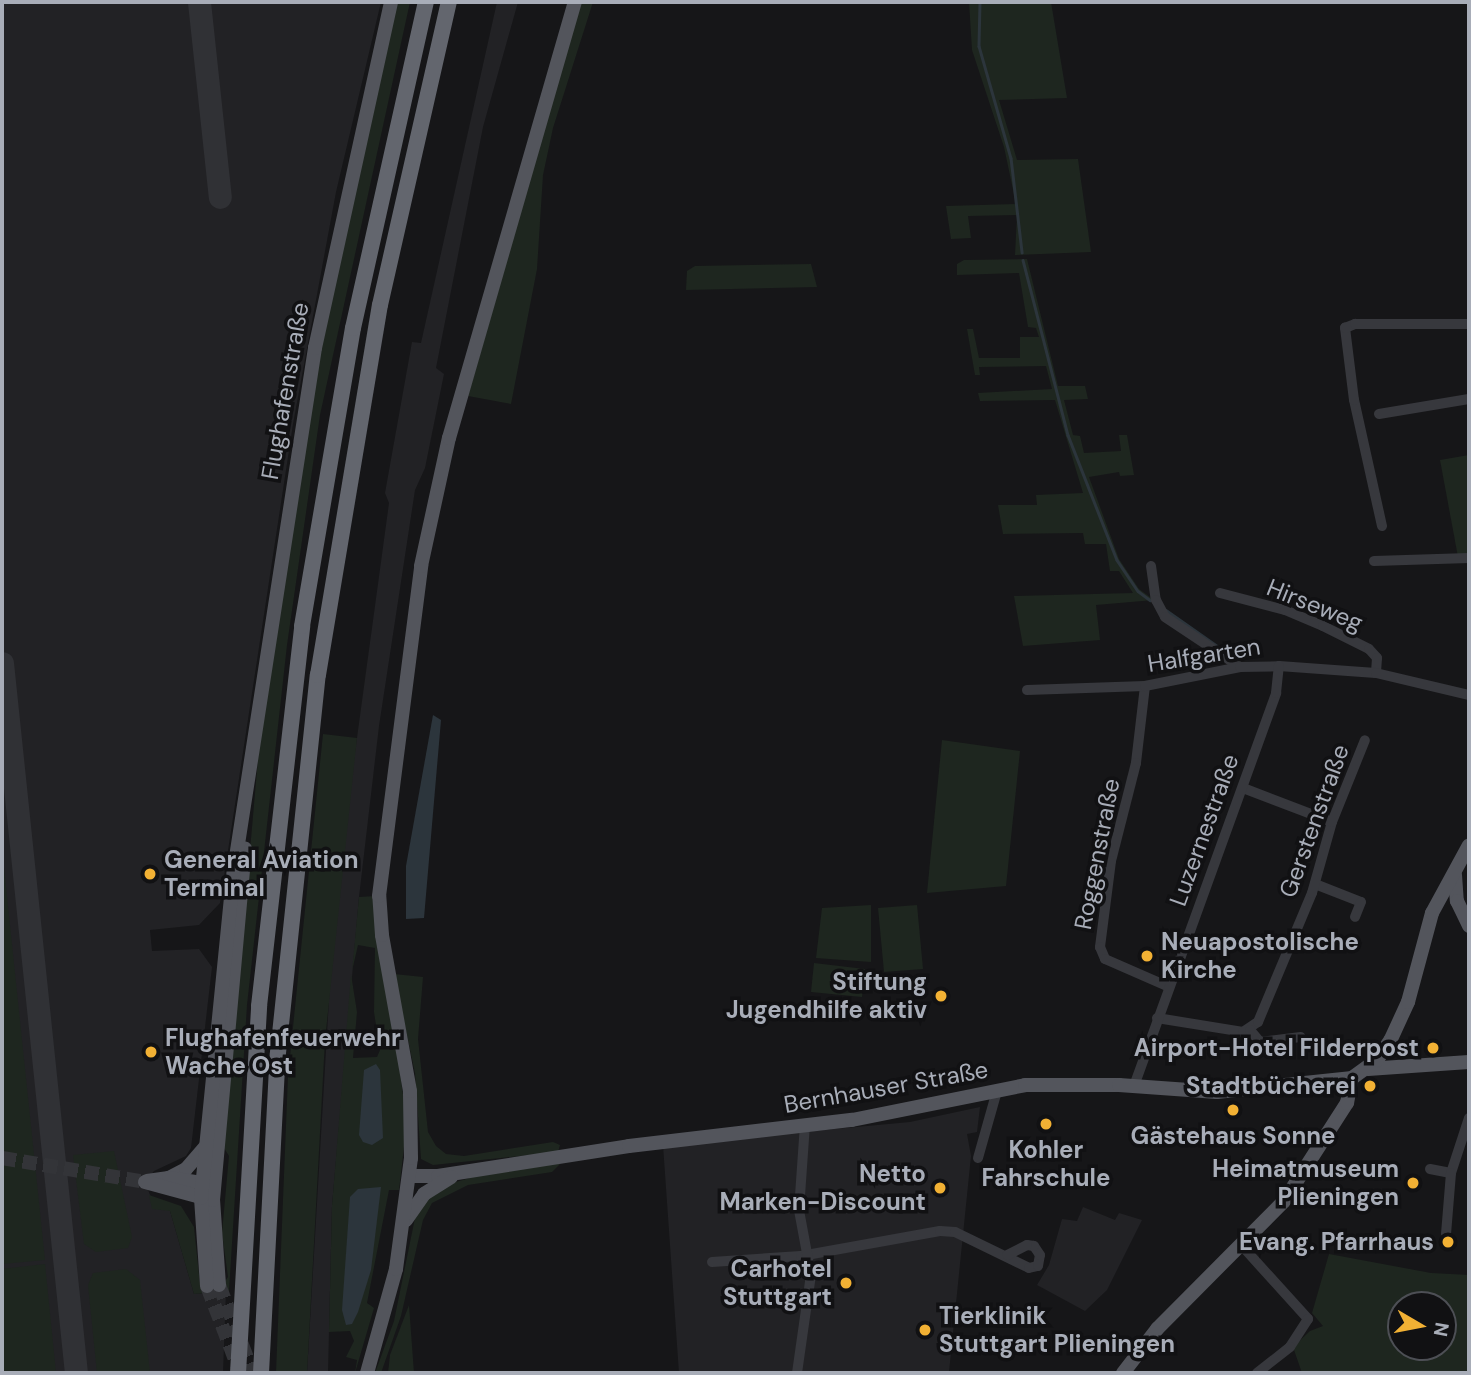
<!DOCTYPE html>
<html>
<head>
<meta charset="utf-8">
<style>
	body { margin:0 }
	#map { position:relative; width:1471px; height:1375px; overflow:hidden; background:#161618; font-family:"DM Sans",sans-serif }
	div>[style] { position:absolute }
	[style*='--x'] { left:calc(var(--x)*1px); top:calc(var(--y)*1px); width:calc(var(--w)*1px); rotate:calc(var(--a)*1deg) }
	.built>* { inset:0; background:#222225 }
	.green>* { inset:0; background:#1e261f }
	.water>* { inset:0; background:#2c353c }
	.stream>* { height:2.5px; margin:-1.25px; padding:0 1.25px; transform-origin:1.25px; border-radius:1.25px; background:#2c353c }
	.taxiway>* { height:23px; margin:-11.5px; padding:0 11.5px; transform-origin:11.5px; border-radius:11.5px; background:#303135 }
	.major-tunnel>* { height:14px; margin-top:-7px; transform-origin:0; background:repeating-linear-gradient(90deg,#333438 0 14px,transparent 0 21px) }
	.minor>* { height:10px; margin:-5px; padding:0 5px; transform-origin:5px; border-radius:5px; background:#37383d }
	.major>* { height:14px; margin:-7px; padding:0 7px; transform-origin:7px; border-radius:7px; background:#53555c }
	.highway>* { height:16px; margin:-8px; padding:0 8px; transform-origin:8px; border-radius:8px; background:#63666e }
	.dots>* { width:19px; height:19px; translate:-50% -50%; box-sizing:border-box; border:4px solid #111113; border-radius:50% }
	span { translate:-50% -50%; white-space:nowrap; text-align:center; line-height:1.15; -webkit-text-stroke:7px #111113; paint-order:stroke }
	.street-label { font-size:24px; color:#a8adb8 }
	.poi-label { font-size:24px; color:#a8adb8; font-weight:700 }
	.left { translate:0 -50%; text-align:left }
	.right { translate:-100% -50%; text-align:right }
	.frame { position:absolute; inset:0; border:4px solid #a8adb8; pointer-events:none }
	.north { position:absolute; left:1387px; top:1291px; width:70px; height:70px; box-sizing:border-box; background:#111113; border:2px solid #4d4f55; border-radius:50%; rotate:100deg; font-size:19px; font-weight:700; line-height:28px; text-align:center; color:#a8adb8 }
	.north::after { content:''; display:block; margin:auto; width:24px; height:32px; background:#f2b134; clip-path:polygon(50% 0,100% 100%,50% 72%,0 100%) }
</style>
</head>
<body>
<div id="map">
	<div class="built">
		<div style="clip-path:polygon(2px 2px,381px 2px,336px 192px,293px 424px,220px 903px,199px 925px,150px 930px,152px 951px,199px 949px,212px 967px,191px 1148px,186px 1156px,154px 1171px,145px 1182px,152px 1200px,170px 1211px,194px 1294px,226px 1291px,223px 1373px,2px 1373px)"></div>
		<div style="clip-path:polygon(497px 2px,518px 2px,483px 127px,436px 368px,444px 374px,425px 468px,415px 490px,379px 726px,359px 897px,332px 1206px,328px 1373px,307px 1373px,330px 983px,348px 804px,389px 503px,385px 493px,412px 342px,421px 343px)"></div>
		<div style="clip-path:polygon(980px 1107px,977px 1132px,967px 1134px,971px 1156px,949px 1372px,1016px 1373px,679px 1373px,663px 1145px,910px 1122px)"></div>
		<div style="clip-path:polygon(1083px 1207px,1115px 1220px,1119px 1213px,1142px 1220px,1107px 1290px,1085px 1311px,1037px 1285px,1049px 1265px,1062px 1219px,1077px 1221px)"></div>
	</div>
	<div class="green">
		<div style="clip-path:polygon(396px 2px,410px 2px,320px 415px,287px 645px,247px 1005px,229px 1291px,194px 1294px,170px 1211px,152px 1209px,149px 1195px,181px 1206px,194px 1227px,200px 1284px,223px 1284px,228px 1277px,222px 1233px,229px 1156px,224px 1148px,260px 736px,314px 380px)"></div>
		<div style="clip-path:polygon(581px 2px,593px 2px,553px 128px,543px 175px,537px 269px,511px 404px,468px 396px)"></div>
		<div style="clip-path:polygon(969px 2px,1051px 2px,1067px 98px,999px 100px,1017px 160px,1078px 159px,1091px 252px,1015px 255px,1017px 215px,968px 216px,971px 238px,951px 239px,946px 206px,1016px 204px,1004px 147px,972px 50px)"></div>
		<div style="clip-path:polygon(1027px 259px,1058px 386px,1085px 386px,1088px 399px,1064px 400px,1073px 435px,1080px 436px,1084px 453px,1121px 451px,1119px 435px,1127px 435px,1134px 475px,1120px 476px,1119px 472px,1089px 477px,1119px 559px,1139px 589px,1154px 600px,1096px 605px,1100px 640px,1023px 646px,1014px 596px,1133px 593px,1119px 571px,1110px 571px,1106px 544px,1085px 544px,1083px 533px,1003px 534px,998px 505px,1037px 505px,1036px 495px,1083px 493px,1055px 400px,980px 401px,978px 393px,1052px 389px,1046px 366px,979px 367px,980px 375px,975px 375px,967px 329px,973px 329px,979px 358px,1020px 358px,1020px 337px,1039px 337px,1036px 328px,1028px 327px,1019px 273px,957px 275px,957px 264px,964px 260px)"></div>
		<div style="clip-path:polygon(811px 264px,817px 287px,686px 290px,687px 271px,695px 266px)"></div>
		<div style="clip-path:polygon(1469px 455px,1469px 557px,1458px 557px,1440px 460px)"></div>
		<div style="clip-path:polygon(323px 734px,357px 738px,325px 1040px,307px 1373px,276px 1373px,288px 1076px)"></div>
		<div style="clip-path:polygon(942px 740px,1020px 751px,1006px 886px,927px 893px)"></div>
		<div style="clip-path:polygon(2px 849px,45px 1260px,2px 1264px)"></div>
		<div style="clip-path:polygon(376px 896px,404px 1102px,404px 1147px,399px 1190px,389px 1190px,367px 1303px,374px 1308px,355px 1373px,357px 1360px,346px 1357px,354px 1341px,350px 1331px,329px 1332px,332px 1206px,351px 974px,357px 1012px,353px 1058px,377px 1057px,380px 1050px,374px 1012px,375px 948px,358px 945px,352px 971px,359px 897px)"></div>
		<div style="clip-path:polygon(871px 905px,871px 962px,816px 958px,822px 908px)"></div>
		<div style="clip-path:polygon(917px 905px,923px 969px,884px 972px,878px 908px)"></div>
		<div style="clip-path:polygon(814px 963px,865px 969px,862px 997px,811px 992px)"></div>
		<div style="clip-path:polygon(394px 974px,423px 977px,418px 1039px,428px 1132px,436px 1146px,446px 1154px,464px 1156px,553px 1142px,560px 1145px,558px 1152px,433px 1165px,421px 1159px,415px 1073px)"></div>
		<div style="clip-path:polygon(114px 1151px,132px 1237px,128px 1248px,96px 1252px,84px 1244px,73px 1155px)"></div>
		<div style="clip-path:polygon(561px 1163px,552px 1172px,468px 1185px,432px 1203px,423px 1220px,401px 1316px,381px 1373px,375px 1373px,394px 1321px,415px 1218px,423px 1200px,449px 1184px,473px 1177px)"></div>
		<div style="clip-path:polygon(evenodd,1329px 1254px,1431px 1273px,1469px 1275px,1469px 1373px,1302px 1373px,1293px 1347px,1310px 1331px,1323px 1326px,1312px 1313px,1329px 1254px,1401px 1305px,1443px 1305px,1443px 1347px,1401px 1347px,1401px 1305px)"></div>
		<div style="clip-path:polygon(45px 1264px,56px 1373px,2px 1373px,2px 1269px)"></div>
		<div style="clip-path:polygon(126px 1269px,140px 1280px,150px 1373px,97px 1373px,88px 1285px,93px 1273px)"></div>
		<div style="clip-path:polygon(409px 1305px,414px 1373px,388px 1373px,390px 1355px)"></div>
	</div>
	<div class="water">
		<div style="clip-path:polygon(433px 715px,441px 720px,424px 918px,406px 919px,406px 866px)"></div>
		<div style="clip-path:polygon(376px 1064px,380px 1070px,383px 1138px,372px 1145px,363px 1142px,359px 1135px,364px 1070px)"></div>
		<div style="clip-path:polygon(381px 1187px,371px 1270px,358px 1312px,352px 1324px,346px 1325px,342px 1310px,350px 1197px,358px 1189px)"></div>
	</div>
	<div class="stream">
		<div style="--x:980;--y:2;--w:44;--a:91.3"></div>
		<div style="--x:979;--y:46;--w:116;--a:74.1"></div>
		<div style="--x:1011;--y:158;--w:95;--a:83.3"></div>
		<div style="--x:1023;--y:260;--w:181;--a:75.6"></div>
		<div style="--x:1068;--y:435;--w:134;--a:68.6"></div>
		<div style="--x:1117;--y:560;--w:37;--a:56"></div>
		<div style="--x:1138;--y:591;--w:15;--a:37"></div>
		<div style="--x:1166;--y:610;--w:73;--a:35"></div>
	</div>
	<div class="taxiway">
		<div style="--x:199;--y:2;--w:196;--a:83.9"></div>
		<div style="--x:2;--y:663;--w:714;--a:84.05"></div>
	</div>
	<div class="major-tunnel">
		<div style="--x:2;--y:1158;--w:145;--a:9.5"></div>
		<div style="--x:219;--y:1285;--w:94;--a:68.9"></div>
		<div style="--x:207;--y:1286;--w:90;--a:69.1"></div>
	</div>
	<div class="minor">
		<div style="--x:1379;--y:414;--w:91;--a:-9.5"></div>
		<div style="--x:1382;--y:526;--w:129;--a:-102.5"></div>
		<div style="--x:1354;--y:400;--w:73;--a:-97.1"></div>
		<div style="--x:1345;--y:328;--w:11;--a:-22"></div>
		<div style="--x:1355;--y:324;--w:114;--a:0"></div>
		<div style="--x:1374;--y:561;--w:95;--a:-1.8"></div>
		<div style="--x:1151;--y:566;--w:34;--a:82"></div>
		<div style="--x:1156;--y:600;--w:19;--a:62"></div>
		<div style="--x:1165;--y:617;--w:90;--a:33.7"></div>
		<div style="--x:1220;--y:593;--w:67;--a:14.7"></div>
		<div style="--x:1285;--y:610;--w:41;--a:22.8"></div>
		<div style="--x:1323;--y:626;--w:51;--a:26.6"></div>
		<div style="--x:1369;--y:649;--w:12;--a:48"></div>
		<div style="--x:1377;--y:658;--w:15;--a:94"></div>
		<div style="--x:1145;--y:686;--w:78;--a:96.7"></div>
		<div style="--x:1136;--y:763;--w:101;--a:104.3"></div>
		<div style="--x:1111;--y:861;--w:87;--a:97.3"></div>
		<div style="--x:1100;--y:947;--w:13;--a:67"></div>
		<div style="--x:1105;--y:959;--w:70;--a:23.6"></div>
		<div style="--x:1027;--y:690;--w:118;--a:-1.9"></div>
		<div style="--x:1145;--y:686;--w:97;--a:-11.3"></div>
		<div style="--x:1240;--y:667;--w:39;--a:-1"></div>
		<div style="--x:1279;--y:666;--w:97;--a:4.1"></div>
		<div style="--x:1376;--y:673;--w:96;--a:13.3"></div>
		<div style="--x:1243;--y:788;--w:95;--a:20.9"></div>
		<div style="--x:1315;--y:884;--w:49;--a:21.4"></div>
		<div style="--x:1361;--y:902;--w:16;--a:112"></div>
		<div style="--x:1157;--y:1018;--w:87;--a:9.2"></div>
		<div style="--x:1243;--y:1032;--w:18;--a:-34"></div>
		<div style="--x:1258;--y:1022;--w:140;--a:-67.3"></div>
		<div style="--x:1312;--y:893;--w:74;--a:-74.3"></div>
		<div style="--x:1332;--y:822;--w:88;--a:-68.1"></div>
		<div style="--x:1250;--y:1030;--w:16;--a:50"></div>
		<div style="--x:1260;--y:1042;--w:41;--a:-7"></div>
		<div style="--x:1134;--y:1086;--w:418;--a:-70.1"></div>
		<div style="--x:1276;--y:693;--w:27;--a:-84"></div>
		<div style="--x:978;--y:1158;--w:70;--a:-74.2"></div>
		<div style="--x:1430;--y:1169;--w:21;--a:11"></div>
		<div style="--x:1451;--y:1173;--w:58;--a:-71.9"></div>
		<div style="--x:1446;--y:1234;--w:61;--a:-85.3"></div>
		<div style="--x:1243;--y:1247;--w:97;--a:47.9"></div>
		<div style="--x:1308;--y:1319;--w:33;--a:123"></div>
		<div style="--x:1290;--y:1347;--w:42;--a:141.8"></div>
		<div style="--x:712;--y:1262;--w:89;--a:-3.9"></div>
		<div style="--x:801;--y:1256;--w:141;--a:-10.2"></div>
		<div style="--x:940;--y:1231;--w:15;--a:4"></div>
		<div style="--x:955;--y:1232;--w:82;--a:25.9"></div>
		<div style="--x:1029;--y:1268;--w:9;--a:-13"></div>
		<div style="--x:1038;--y:1266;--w:11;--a:-80"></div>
		<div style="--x:1040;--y:1255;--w:11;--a:-124"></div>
		<div style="--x:1034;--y:1246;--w:7;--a:-172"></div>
		<div style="--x:1027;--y:1245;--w:22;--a:153"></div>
		<div style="--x:797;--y:1373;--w:99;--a:-81.9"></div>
		<div style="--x:811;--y:1275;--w:66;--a:-100.5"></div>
		<div style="--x:799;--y:1210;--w:85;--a:-86"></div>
	</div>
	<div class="major">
		<div style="--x:1455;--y:875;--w:26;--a:86"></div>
		<div style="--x:1457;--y:901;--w:28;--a:64"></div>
		<div style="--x:1368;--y:1069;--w:101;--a:-4"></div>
		<div style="--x:410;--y:1176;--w:28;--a:0"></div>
		<div style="--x:438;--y:1176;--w:193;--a:-8.9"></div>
		<div style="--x:629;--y:1146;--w:225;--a:-6.7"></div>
		<div style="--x:852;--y:1120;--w:177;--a:-11.4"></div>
		<div style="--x:1025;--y:1085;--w:94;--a:0"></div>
		<div style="--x:1119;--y:1085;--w:98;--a:4.1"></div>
		<div style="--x:1217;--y:1092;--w:136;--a:-5.9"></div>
		<div style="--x:1352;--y:1078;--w:31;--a:-36"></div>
		<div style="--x:1377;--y:1060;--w:25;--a:-56"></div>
		<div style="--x:1391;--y:1039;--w:41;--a:-65.3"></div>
		<div style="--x:1408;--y:1002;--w:92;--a:-74.9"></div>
		<div style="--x:1432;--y:913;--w:77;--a:-61.4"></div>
		<div style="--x:169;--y:1178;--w:19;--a:-28"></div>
		<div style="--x:186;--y:1169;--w:29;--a:-49"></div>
		<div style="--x:147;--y:1181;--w:22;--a:-8"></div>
		<div style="--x:169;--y:1178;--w:40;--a:8.5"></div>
		<div style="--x:145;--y:1182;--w:65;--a:15.1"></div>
		<div style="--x:406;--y:1220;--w:32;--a:-55"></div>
		<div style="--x:424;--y:1194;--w:32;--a:-32"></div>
		<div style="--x:219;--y:1285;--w:85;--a:-94"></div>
		<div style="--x:213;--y:1200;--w:353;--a:-84.8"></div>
		<div style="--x:207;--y:1286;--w:88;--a:-93.9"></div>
		<div style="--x:201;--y:1198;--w:330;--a:-84.3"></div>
		<div style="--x:234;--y:870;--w:528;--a:-81.18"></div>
		<div style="--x:315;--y:348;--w:354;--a:-77.6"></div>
		<div style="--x:367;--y:1373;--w:108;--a:-74.4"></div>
		<div style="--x:396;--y:1269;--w:112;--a:-82.3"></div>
		<div style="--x:411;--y:1158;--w:67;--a:-90.9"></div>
		<div style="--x:410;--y:1091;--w:158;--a:-100.2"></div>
		<div style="--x:382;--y:935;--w:39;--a:-94"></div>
		<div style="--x:379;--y:896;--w:333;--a:-82.7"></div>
		<div style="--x:421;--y:566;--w:131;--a:-77.7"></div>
		<div style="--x:449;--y:438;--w:454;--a:-73.9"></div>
		<div style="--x:1123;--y:1373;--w:56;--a:-52.3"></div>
		<div style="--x:1157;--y:1329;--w:180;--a:-45.2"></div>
		<div style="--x:1284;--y:1201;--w:117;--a:-57.3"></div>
		<div style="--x:1347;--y:1103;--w:25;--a:-79"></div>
	</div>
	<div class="highway">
		<div style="--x:238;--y:1373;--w:368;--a:-86.7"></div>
		<div style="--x:259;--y:1006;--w:382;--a:-83.5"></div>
		<div style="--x:302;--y:626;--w:302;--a:-80.3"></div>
		<div style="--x:353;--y:328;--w:334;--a:-77.4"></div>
		<div style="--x:261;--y:1373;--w:320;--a:-87"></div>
		<div style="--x:278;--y:1053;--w:380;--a:-84"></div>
		<div style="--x:318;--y:675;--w:375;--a:-80.5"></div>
		<div style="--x:380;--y:305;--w:311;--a:-77.2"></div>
	</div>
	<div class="dots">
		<div style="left:150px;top:874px;background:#f2b134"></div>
		<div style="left:1147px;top:956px;background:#f2b134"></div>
		<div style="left:941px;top:996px;background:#f2b134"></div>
		<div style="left:1433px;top:1048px;background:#f2b134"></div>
		<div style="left:151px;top:1052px;background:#f2b134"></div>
		<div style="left:1370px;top:1086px;background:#f2b134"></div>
		<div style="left:1233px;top:1110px;background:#f2b134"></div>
		<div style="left:1046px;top:1124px;background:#f2b134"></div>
		<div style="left:1413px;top:1183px;background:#f2b134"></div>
		<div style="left:940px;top:1188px;background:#f2b134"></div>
		<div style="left:1448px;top:1242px;background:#f2b134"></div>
		<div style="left:846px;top:1283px;background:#f2b134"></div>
		<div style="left:925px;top:1330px;background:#f2b134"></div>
	</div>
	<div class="street-label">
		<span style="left:285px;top:391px;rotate:-80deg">Flughafenstraße</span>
		<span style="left:1315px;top:605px;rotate:22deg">Hirseweg</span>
		<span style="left:1204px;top:655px;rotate:-9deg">Halfgarten</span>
		<span style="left:1314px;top:821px;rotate:-70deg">Gerstenstraße</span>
		<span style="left:1204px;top:830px;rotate:-70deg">Luzernestraße</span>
		<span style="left:1097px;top:854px;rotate:-79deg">Roggenstraße</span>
		<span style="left:886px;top:1087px;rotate:-10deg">Bernhauser Straße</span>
	</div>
	<div class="poi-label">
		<span class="left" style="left:164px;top:874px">General Aviation<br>Terminal</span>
		<span class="left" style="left:1161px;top:956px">Neuapostolische<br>Kirche</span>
		<span class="right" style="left:927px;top:996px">Stiftung<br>Jugendhilfe aktiv</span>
		<span class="left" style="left:165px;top:1052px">Flughafenfeuerwehr<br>Wache Ost</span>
		<span class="right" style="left:1419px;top:1048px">Airport-Hotel Filderpost</span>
		<span class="right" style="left:1356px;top:1086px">Stadtbücherei</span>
		<span style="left:1233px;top:1136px">Gästehaus Sonne</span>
		<span style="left:1046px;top:1164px">Kohler<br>Fahrschule</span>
		<span class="right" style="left:1399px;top:1183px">Heimatmuseum<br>Plieningen</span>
		<span class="right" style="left:926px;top:1188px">Netto<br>Marken-Discount</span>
		<span class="right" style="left:1434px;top:1242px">Evang. Pfarrhaus</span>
		<span class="right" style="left:832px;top:1283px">Carhotel<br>Stuttgart</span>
		<span class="left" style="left:939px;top:1330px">Tierklinik<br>Stuttgart Plieningen</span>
	</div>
	<div class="frame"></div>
	<div class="north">N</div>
</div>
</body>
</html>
